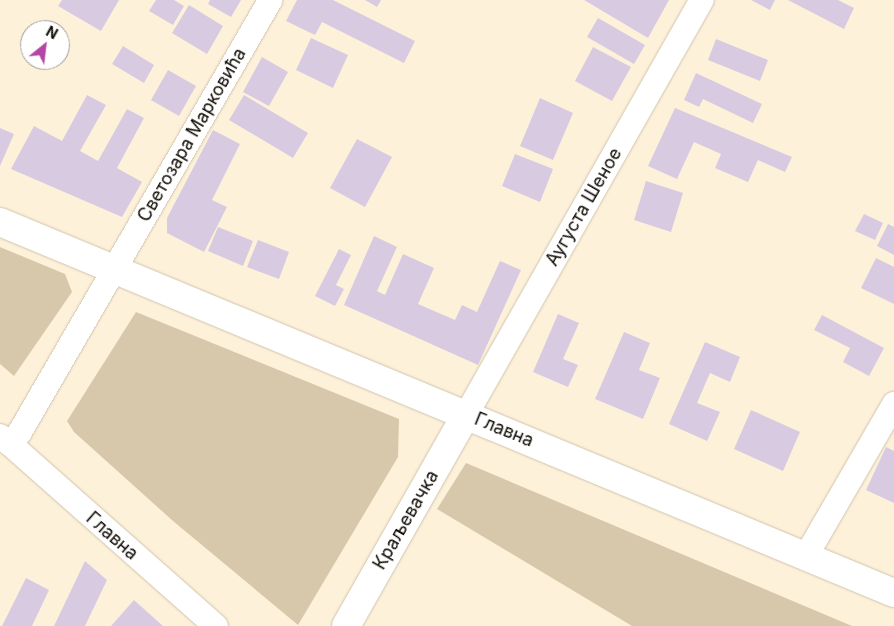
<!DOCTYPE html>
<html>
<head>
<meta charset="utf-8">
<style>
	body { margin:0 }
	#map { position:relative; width:894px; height:626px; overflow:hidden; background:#fef1da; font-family:Inter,sans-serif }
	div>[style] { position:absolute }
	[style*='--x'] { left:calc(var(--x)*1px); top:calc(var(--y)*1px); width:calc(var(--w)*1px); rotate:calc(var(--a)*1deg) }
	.green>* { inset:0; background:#d8c8ab }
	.building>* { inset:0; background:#d8cbe1 }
	.roads { filter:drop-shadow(0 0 1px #d0c4ad) drop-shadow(0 0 1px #d0c4ad) }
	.minor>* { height:24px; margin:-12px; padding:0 12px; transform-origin:12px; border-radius:12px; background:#fff }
	.secondary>* { height:28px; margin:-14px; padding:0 14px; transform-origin:14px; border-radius:14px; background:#fff }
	span { translate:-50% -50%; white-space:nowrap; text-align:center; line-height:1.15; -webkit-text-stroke:5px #fff; paint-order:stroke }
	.street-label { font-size:18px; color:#0f0b04 }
	.north { position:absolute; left:20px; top:20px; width:50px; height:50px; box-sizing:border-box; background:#fff; border:1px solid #9f9d9b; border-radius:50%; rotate:29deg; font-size:14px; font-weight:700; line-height:20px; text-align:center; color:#0f0b04 }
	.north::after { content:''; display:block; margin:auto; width:18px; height:22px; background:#b447a6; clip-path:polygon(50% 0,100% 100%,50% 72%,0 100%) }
</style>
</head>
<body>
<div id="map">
	<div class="green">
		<div style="clip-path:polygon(0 247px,65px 274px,72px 292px,14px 376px,0 364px)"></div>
		<div style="clip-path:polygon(136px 312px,399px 419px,398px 457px,298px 625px,173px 521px,74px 432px,67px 421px)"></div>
		<div style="clip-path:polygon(466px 463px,852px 626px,632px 626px,437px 509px)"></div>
	</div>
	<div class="building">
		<div style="clip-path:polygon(62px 0,119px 0,101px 31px,58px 6px)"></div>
		<div style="clip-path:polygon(156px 0,174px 0,184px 6px,173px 25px,149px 11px)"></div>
		<div style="clip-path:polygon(210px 0,241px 0,231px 17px,208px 4px)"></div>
		<div style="clip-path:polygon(297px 0,333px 0,415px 41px,404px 63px,322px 22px,315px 35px,286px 21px)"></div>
		<div style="clip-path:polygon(365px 0,381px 0,377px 7px)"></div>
		<div style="clip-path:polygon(584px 0,669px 0,648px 38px)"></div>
		<div style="clip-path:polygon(751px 0,775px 0,770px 10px)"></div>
		<div style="clip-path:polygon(788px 0,838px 0,854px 8px,844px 29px)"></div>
		<div style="clip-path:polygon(189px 5px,223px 26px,207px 54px,172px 33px)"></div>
		<div style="clip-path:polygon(598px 18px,645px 45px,634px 64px,587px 37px)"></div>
		<div style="clip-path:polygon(311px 38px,348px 55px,333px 88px,296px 70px)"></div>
		<div style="clip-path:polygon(716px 39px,768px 60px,760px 81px,708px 60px)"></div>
		<div style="clip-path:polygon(123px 46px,154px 65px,144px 83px,112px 64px)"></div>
		<div style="clip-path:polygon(593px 47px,631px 67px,612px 101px,575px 81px)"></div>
		<div style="clip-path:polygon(262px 57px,288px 72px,269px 106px,243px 92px)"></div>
		<div style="clip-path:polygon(168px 70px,196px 86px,179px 116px,151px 100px)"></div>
		<div style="clip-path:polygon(696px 73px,762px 104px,753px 123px,703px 99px,699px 107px,684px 100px)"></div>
		<div style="clip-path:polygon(87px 95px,106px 105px,80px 151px,98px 161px,127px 109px,144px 118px,117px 168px,142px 182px,122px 217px,11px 169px,34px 126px,62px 141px)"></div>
		<div style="clip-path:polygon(244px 95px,308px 133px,293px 158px,229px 120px)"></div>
		<div style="clip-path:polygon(540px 98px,573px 113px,553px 160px,520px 146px)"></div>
		<div style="clip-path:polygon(675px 108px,792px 157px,785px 172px,758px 160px,748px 182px,715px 168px,721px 154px,694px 142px,677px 179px,648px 166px)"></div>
		<div style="clip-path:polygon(0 128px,14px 134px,0 166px)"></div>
		<div style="clip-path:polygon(213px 130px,240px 144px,212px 200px,227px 207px,204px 252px,167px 233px,167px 218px)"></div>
		<div style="clip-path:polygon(357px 139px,392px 157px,365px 207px,330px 188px)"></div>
		<div style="clip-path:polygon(515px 154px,553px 169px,540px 202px,502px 186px)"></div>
		<div style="clip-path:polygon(646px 181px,683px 193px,671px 232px,634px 220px)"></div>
		<div style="clip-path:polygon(864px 214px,883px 223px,875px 240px,855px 231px)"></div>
		<div style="clip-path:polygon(888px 224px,894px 227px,894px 255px,877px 246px)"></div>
		<div style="clip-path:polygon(218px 227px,253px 241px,243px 266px,208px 251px)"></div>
		<div style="clip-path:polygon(374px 236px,397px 247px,377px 291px,385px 295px,403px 254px,434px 268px,418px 304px,455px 320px,462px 305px,477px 312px,500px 261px,521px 270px,478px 365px,344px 305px)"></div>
		<div style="clip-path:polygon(258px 240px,289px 252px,279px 279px,247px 267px)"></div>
		<div style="clip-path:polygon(339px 249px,351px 255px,336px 285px,344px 289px,335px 306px,315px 296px)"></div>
		<div style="clip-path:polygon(876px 258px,894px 267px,894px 304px,861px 288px)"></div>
		<div style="clip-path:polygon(558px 314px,579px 323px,563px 359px,578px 365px,568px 387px,533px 372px)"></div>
		<div style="clip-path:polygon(822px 315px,884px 348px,869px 376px,843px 362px,850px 348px,814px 330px)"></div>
		<div style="clip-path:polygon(624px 332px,650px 343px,639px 370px,660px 378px,643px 419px,595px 399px)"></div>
		<div style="clip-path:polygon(705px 342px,740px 357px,730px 382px,710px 373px,697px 403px,720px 412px,707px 441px,669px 424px)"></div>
		<div style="clip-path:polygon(751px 410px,800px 432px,783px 471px,734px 449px)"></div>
		<div style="clip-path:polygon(886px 447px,894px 451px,894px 503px,866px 490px)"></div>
		<div style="clip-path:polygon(85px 561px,107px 580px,85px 626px,54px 626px)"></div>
		<div style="clip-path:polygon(26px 578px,49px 590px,32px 626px,2px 626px)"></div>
		<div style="clip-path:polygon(134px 600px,163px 626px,111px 626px)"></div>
	</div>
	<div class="roads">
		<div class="minor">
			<div style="--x:466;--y:415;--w:477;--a:-60.4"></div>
			<div style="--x:0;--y:436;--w:13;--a:39"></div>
			<div style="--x:10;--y:444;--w:16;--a:-50"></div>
			<div style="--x:20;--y:432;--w:499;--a:-59.9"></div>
			<div style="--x:10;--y:444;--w:275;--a:41.5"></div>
			<div style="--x:806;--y:556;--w:176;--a:-59.9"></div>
		</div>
		<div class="secondary">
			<div style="--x:0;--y:222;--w:968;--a:22.54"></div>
			<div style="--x:346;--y:626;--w:243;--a:-60.4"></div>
		</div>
	</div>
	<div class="street-label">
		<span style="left:192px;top:135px;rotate:-60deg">Светозара Марковића</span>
		<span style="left:584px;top:207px;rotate:-60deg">Аугуста Шеное</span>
		<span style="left:504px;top:430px;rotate:22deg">Главна</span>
		<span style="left:406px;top:520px;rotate:-60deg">Краљевачка</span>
		<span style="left:112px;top:536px;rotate:41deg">Главна</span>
	</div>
	<div class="north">N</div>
</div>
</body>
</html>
